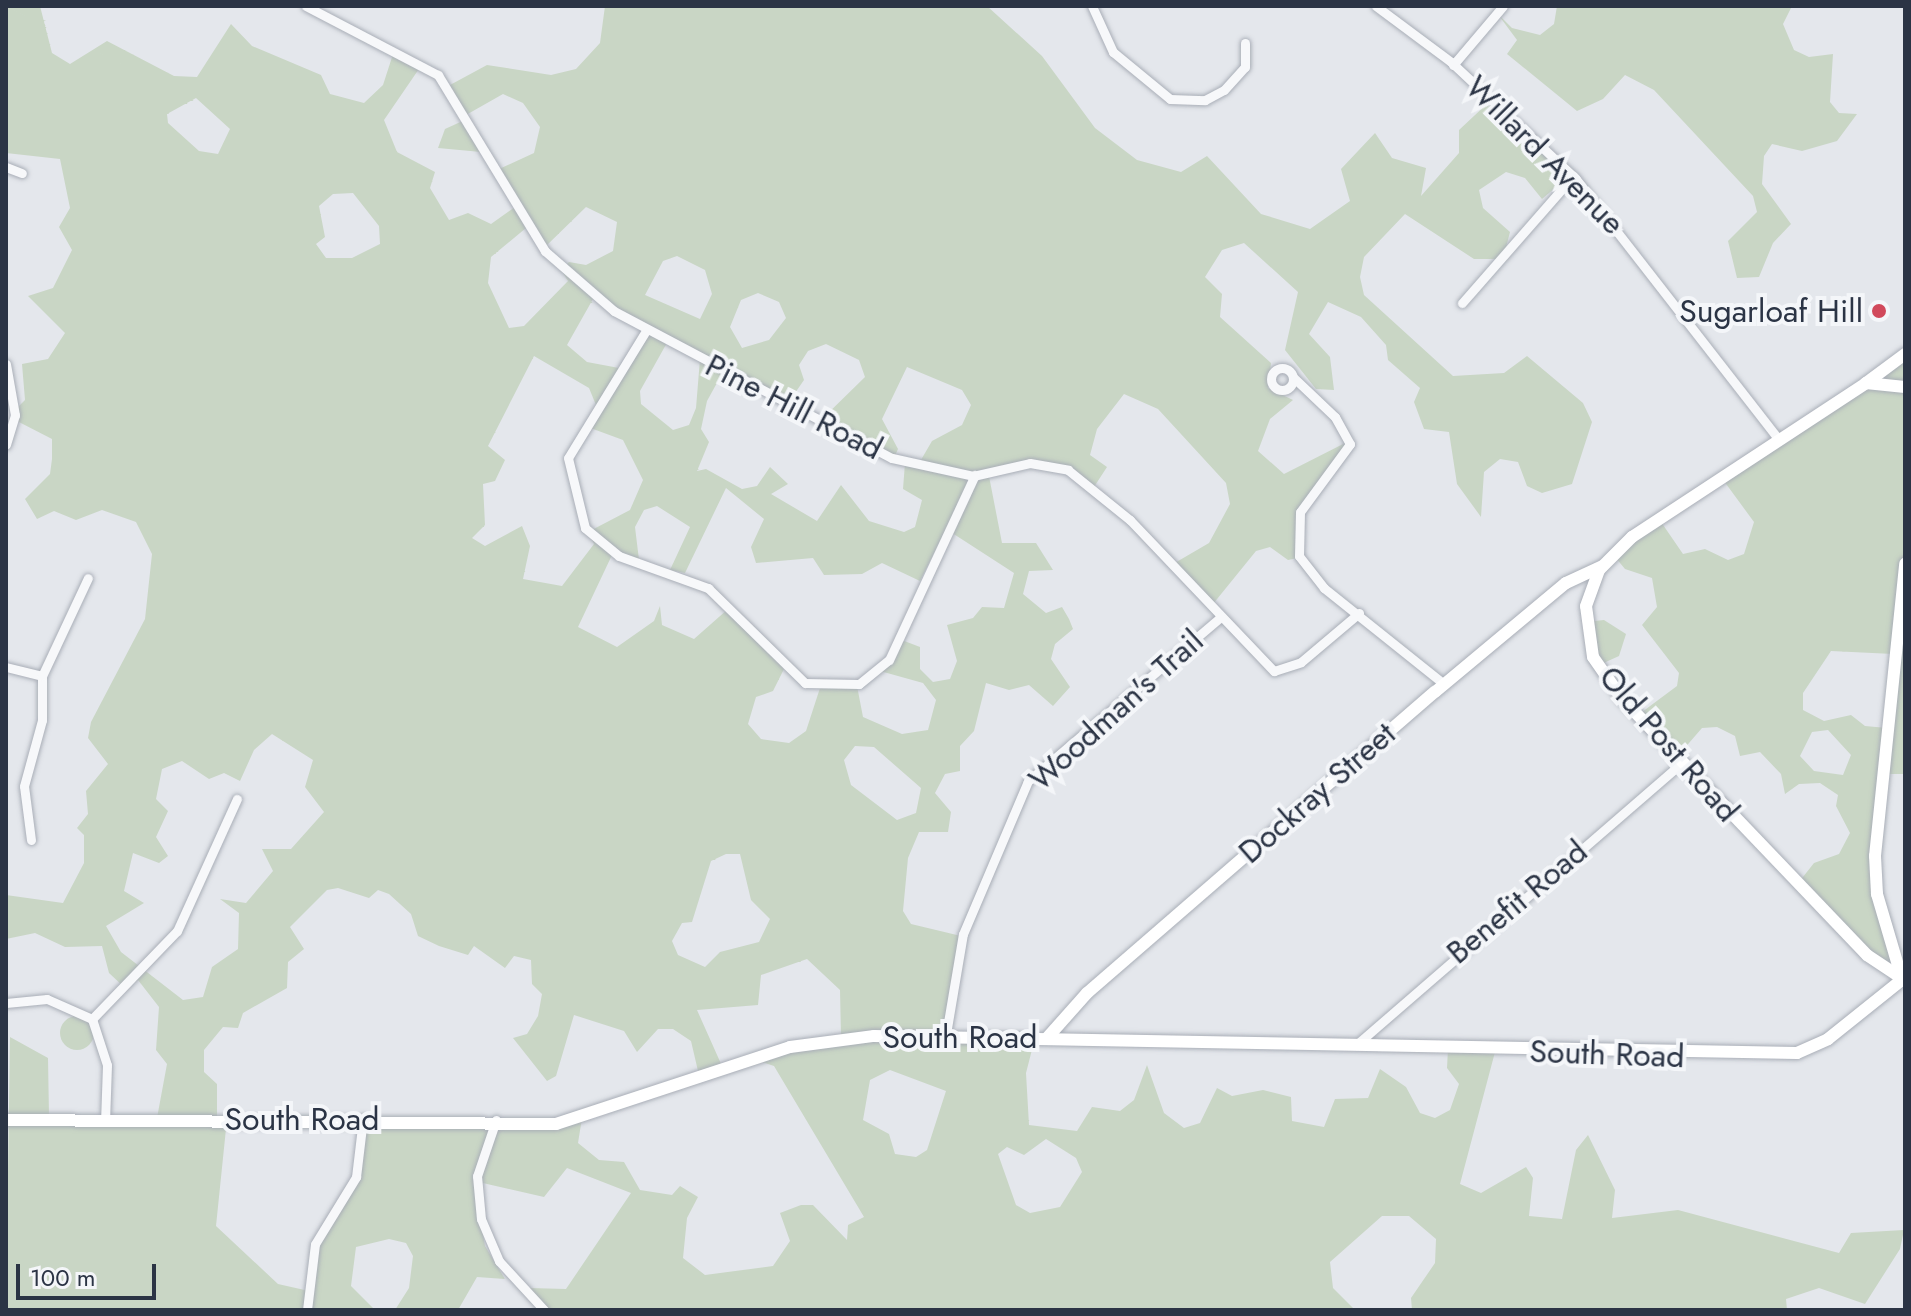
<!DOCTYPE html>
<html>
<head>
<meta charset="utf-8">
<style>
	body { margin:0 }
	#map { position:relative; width:1911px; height:1316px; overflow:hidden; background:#e4e7ec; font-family:Jost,sans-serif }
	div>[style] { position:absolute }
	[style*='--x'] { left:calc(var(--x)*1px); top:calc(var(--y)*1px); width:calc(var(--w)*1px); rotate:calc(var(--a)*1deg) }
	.green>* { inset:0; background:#c9d6c5 }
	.round { border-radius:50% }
	.roads { filter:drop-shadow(0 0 2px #a9aeb7) drop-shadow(0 0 2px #a9aeb7) }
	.street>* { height:9px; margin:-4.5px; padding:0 4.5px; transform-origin:4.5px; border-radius:4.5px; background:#f7f8fa }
	.street>.ring { margin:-4.5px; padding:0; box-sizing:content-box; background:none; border:9px solid #f7f8fa; border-radius:50% }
	.secondary>* { height:12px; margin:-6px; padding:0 6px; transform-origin:6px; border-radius:6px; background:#fff }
	.dots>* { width:22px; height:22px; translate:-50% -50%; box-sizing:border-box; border:4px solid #f4f6f9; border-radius:50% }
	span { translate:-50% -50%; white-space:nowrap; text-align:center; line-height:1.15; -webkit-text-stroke:8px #f4f6f9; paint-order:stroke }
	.street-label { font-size:32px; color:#2b3445 }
	.poi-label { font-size:32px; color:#2b3445 }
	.right { translate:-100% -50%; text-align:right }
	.frame { position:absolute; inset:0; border:8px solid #2b3445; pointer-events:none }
	.scale { position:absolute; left:16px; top:1264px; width:140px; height:36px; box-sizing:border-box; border:4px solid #2b3445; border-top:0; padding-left:10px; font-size:24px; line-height:28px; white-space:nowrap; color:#2b3445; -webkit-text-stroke:6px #f4f6f9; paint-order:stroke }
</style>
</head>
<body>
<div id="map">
	<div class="green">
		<div style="clip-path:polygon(evenodd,6px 6px,40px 6px,52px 53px,70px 64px,107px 41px,174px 76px,197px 77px,231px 24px,252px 46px,321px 75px,330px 94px,364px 103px,383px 85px,394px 51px,421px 66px,384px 120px,397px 152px,435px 172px,430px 188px,449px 220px,468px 213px,491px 224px,515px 207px,497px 170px,534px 153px,540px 127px,523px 103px,503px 94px,466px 115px,450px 85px,487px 65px,551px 75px,576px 69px,600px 43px,605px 6px,987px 6px,1042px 56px,1095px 128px,1137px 160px,1181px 172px,1207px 156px,1261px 214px,1310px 229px,1350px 201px,1341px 169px,1375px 133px,1392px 158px,1426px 168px,1421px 196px,1459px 153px,1459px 130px,1490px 101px,1570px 175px,1542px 199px,1525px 178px,1506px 172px,1479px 190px,1483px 208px,1510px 232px,1503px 259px,1474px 259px,1405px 214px,1364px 257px,1360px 277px,1364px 295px,1453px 376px,1504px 373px,1527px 356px,1583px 403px,1592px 422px,1572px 484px,1542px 493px,1527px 486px,1518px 462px,1500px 459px,1484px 472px,1481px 517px,1457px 484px,1449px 432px,1424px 429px,1414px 402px,1420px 388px,1388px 360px,1386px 345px,1361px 317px,1328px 302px,1309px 334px,1330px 357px,1334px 390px,1316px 389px,1285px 350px,1298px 292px,1244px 243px,1222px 250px,1205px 277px,1222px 294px,1220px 317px,1271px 363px,1268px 388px,1293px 400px,1270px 419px,1258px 451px,1284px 474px,1349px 441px,1299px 511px,1298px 558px,1288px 560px,1270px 547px,1256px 551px,1213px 604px,1173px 564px,1209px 543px,1230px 504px,1226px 483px,1158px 409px,1124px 394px,1097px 429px,1090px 455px,1107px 467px,1094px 487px,1052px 465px,988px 471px,1002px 543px,1036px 543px,1053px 570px,1029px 571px,1023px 594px,1046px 613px,1062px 607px,1069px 619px,1073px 629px,1055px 644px,1051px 659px,1070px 687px,1053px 706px,1029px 685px,1009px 690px,986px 683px,974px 731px,960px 746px,960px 771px,945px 774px,935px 793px,951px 812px,948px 832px,919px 832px,908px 858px,903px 911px,911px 924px,961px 936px,944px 1032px,1035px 1038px,1026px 1073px,1029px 1125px,1077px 1131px,1092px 1107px,1120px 1111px,1134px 1100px,1147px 1065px,1164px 1113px,1184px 1128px,1200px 1123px,1217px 1088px,1232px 1096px,1263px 1090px,1291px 1097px,1292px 1121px,1324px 1127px,1335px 1099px,1368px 1098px,1380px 1069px,1406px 1087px,1420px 1113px,1435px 1118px,1450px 1110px,1459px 1084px,1447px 1068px,1448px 1049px,1495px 1052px,1460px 1184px,1481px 1193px,1526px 1167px,1533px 1178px,1529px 1216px,1562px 1219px,1576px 1150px,1588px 1135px,1615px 1190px,1612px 1218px,1678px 1210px,1839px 1253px,1851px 1233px,1904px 1230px,1900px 1249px,1865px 1304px,1819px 1288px,1786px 1299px,1787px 1310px,1412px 1310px,1411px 1298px,1435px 1263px,1436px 1239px,1409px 1216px,1382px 1216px,1330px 1262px,1333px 1288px,1355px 1310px,542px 1310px,529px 1288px,566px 1289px,631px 1193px,567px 1168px,544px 1197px,474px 1181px,485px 1246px,505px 1279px,477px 1277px,458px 1310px,395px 1310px,409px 1288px,413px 1256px,406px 1243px,389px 1239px,356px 1247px,351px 1286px,375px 1310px,6px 1310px,10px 1037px,48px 1058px,49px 1116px,157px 1118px,167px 1064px,156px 1050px,159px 1007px,138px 980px,124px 987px,109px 973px,102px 946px,65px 947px,35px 933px,6px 939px,6px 895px,63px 903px,84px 863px,84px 835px,77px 828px,88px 814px,86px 791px,108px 764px,88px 738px,91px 722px,145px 619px,152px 554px,136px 522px,102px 510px,76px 520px,54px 511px,37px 519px,25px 499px,50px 474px,52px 459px,52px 439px,17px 421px,14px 411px,25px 400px,22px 364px,48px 359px,65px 333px,28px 296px,53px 288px,72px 250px,59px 227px,70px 208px,60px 159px,6px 153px,6px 6px,196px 98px,230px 129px,218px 154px,199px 151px,168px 123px,167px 114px,196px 98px,6px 6px,353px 193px,379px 226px,380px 244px,352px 258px,326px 258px,316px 244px,325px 237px,319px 206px,333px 194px,353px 193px,6px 6px,586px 207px,617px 222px,613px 251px,586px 265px,569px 262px,561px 270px,568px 281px,524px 326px,509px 328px,488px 283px,491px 257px,526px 228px,545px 247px,586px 207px,6px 6px,677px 256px,705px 270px,712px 294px,700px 319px,645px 295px,663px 261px,677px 256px,6px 6px,758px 293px,779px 302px,786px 318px,769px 340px,742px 348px,730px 327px,741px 300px,758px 293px,6px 6px,593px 299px,645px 329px,619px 368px,587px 362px,567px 345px,593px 299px,6px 6px,668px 341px,700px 359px,696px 408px,689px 425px,673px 430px,641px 404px,640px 391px,668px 341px,6px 6px,826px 344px,859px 360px,865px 377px,818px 423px,882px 454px,894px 458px,898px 449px,882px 419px,907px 367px,962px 390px,971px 405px,962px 425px,932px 441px,918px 465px,905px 463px,903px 489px,922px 500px,915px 527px,904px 532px,869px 521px,841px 485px,817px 521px,771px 494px,788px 484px,770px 467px,757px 486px,742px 489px,706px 469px,697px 471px,709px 442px,701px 429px,707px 401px,723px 372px,786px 406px,804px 380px,799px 365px,808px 351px,826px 344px,6px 6px,534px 356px,589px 388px,596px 405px,585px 426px,623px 440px,643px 480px,630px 510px,588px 532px,594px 544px,562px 586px,523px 579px,530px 546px,522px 526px,485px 546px,472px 538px,485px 525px,483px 484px,495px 481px,505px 460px,488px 446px,534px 356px,6px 6px,726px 488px,764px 519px,751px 547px,756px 563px,813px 558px,824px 575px,862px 574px,882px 563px,920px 581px,946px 529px,1014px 573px,1004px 608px,982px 607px,973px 618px,947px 625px,957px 661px,950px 679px,933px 682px,920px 669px,920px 647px,899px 639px,880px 671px,923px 683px,936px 700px,928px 730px,902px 734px,863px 717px,857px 686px,820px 688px,806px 731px,789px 743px,761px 739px,748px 724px,756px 697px,773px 691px,784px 669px,728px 609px,694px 639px,662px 625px,660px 606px,654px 621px,617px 647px,578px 627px,612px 555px,639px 560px,635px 527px,644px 510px,657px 506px,690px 527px,670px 570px,685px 573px,726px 488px,6px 6px,272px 734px,313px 760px,305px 787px,324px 812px,291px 849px,262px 849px,273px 871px,246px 903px,220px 899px,239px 913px,238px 949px,212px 967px,203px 997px,183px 1000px,121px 952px,106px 926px,144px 903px,124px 891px,133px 853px,159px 863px,168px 856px,156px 837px,168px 811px,156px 799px,162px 769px,182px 761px,209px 779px,224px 773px,240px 781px,254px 750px,272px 734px,6px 6px,855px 746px,874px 747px,921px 788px,916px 813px,897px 820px,851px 785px,844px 760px,855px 746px,6px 6px,726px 854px,740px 854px,751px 900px,770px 919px,759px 942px,720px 952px,705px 967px,678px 955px,672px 941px,682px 923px,692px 922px,711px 861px,726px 854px,6px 6px,338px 888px,369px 898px,378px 890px,389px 894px,411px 914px,418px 936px,439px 946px,468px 955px,474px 946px,505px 968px,514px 956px,531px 960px,532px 984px,542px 994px,538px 1016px,527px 1034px,513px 1038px,547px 1081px,556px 1076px,574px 1015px,624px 1031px,637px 1052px,658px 1029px,673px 1029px,691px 1041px,698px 1071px,722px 1066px,697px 1010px,758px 1005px,761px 975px,807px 959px,840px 990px,841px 1036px,753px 1059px,774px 1066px,864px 1217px,848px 1225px,847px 1240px,813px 1205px,801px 1205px,780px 1213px,790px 1241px,773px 1266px,705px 1275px,683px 1258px,687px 1218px,698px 1197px,680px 1186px,672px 1195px,640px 1190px,624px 1162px,599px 1160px,578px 1143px,582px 1118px,362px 1118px,358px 1181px,322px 1236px,309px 1291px,278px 1284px,216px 1226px,227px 1119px,217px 1118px,217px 1084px,204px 1072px,204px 1050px,223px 1027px,238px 1028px,243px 1013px,287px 988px,288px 962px,304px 949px,290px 927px,327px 890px,338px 888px,6px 6px,890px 1070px,946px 1091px,927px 1150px,916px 1157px,895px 1154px,889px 1134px,863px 1120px,870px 1080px,890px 1070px,6px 6px,1046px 1139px,1076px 1158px,1082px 1172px,1060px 1207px,1030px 1213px,1016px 1205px,998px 1154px,1007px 1147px,1024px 1155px,1046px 1139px)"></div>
		<div style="clip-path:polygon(1557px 6px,1792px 6px,1783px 24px,1794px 50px,1809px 57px,1833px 54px,1830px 102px,1839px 113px,1857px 114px,1837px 141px,1802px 151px,1772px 144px,1764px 156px,1762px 184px,1791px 224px,1773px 243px,1759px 277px,1737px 278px,1728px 241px,1757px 212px,1753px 196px,1654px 90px,1625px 75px,1603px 99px,1577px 111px,1507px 54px,1517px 40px,1497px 13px,1512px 28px,1540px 35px,1554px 24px)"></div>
		<div style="clip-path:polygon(467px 119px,481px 152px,438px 148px,445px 129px)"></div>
		<div style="clip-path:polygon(evenodd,1905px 352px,1905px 774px,1886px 774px,1874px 854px,1893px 973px,1799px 882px,1814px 863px,1839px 854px,1850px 833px,1836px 806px,1838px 795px,1820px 783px,1799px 784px,1785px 794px,1781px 774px,1760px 752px,1740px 756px,1735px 736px,1717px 727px,1702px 728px,1676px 758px,1638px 715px,1677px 686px,1679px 673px,1642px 625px,1657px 607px,1652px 578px,1625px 569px,1611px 552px,1659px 519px,1683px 554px,1705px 549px,1728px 560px,1744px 554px,1754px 522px,1721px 477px,1905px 352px,1831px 651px,1893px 654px,1887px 728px,1865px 726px,1851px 715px,1824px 721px,1803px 710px,1803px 693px,1831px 651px,1905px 352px,1828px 730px,1851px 755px,1843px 775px,1814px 771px,1800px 756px,1812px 732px,1828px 730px)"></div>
		<div style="clip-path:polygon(1604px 620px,1626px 634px,1619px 656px,1597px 666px,1585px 622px)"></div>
		<div class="round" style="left:60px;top:1016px;width:34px;height:34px"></div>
	</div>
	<div class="roads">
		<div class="street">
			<div style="--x:306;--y:6;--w:149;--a:27.6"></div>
			<div style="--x:438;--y:75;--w:206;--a:58.7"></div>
			<div style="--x:545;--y:251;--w:91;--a:41"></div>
			<div style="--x:614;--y:311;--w:314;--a:27.9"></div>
			<div style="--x:892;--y:458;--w:83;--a:12.5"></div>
			<div style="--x:973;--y:476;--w:58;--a:-12.8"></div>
			<div style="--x:1030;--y:463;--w:39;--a:10"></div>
			<div style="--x:1068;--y:470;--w:80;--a:38.9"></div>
			<div style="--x:1130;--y:520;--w:209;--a:46.4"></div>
			<div style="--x:1274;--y:671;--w:28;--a:-18"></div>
			<div style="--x:1301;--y:662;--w:76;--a:-40.2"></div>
			<div style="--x:1092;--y:6;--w:51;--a:65.5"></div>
			<div style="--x:1113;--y:52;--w:74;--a:39.5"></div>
			<div style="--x:1170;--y:99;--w:35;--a:2"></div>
			<div style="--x:1205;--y:100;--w:21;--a:-28"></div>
			<div style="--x:1224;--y:90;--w:31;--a:-48"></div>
			<div style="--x:1245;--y:67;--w:24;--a:-90"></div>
			<div style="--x:1376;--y:6;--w:94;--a:36.7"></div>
			<div style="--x:1451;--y:62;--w:171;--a:43.1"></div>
			<div style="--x:1576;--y:179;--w:331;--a:52.1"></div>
			<div style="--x:1453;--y:65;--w:77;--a:-49.7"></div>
			<div style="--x:6;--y:167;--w:17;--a:21"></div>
			<div style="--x:1462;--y:303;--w:169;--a:-48.8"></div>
			<div style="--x:647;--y:329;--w:151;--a:121.5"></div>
			<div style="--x:568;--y:458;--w:72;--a:76.3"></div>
			<div style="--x:585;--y:528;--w:44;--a:39.5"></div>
			<div style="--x:619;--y:556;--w:95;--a:19.8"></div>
			<div style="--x:708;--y:588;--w:136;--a:44.4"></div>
			<div style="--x:805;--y:683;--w:54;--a:1.1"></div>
			<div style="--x:859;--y:684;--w:38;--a:-39"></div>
			<div style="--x:889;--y:660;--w:204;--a:-65.1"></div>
			<div style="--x:6;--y:364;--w:52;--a:80"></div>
			<div style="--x:15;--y:415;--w:31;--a:107"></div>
			<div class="ring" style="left:1271px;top:368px;width:13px;height:13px"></div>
			<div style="--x:1294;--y:378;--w:57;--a:43.6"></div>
			<div style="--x:1335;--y:417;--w:31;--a:61"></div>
			<div style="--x:1350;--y:444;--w:84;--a:126.3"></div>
			<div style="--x:1300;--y:512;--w:44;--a:91.3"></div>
			<div style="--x:1299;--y:556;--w:41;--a:52"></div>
			<div style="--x:1324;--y:588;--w:154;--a:38.7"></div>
			<div style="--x:6;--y:667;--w:37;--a:14"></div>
			<div style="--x:31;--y:840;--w:54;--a:-97.4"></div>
			<div style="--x:24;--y:786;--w:68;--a:-74.7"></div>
			<div style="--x:42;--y:720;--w:44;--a:-90"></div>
			<div style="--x:42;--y:676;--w:108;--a:-64.9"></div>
			<div style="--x:6;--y:1003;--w:41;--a:-5.6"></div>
			<div style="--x:47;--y:999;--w:49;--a:24"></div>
			<div style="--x:92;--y:1019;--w:48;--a:71.9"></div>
			<div style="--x:107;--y:1065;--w:56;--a:92"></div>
			<div style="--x:92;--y:1019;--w:122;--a:-46"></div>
			<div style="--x:177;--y:931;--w:145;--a:-65.6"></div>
			<div style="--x:946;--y:1034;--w:101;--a:-80.4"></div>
			<div style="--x:963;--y:934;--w:166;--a:-67"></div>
			<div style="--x:1028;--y:781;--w:253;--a:-40.4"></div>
			<div style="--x:1356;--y:1045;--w:431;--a:-40.9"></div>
			<div style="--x:496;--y:1120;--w:59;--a:108.7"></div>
			<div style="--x:477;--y:1176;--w:43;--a:84.7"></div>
			<div style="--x:481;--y:1219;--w:46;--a:66.8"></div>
			<div style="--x:499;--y:1261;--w:67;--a:47.4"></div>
			<div style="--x:307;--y:1310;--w:66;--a:-83.1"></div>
			<div style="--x:315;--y:1244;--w:79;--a:-58.5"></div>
			<div style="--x:356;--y:1177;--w:59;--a:-83.2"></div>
		</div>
		<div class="secondary">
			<div style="--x:1866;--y:383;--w:49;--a:-36.6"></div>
			<div style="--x:1902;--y:979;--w:89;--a:-106.4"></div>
			<div style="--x:1877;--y:894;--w:38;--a:-93"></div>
			<div style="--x:1875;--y:856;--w:294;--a:-84.1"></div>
			<div style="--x:1047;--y:1038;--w:60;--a:-48.4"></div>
			<div style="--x:1087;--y:993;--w:460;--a:-40.9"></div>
			<div style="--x:1435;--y:692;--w:170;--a:-39.8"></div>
			<div style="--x:1566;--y:583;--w:40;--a:-25"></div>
			<div style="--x:6;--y:1120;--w:550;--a:0.42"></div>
			<div style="--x:556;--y:1124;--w:246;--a:-18.2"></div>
			<div style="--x:790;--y:1047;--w:85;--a:-7.5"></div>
			<div style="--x:874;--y:1036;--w:923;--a:1.06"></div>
			<div style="--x:1797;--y:1053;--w:34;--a:-24"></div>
			<div style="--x:1828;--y:1039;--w:96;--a:-38.7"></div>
			<div style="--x:1903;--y:979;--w:43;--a:-146.3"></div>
			<div style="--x:1867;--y:955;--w:353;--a:-133.7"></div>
			<div style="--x:1623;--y:700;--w:52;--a:-124.9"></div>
			<div style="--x:1593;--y:657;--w:51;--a:-97.8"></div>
			<div style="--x:1586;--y:606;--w:38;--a:-70"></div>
			<div style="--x:1599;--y:570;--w:47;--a:-45"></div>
			<div style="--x:1632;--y:537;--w:280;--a:-33.3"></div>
			<div style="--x:1866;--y:383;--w:39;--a:6"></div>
		</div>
	</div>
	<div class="dots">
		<div style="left:1879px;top:311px;background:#d1495b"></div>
	</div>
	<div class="street-label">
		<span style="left:1545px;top:155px;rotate:45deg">Willard Avenue</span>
		<span style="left:794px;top:407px;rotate:27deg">Pine Hill Road</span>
		<span style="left:1116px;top:710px;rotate:-42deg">Woodman's Trail</span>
		<span style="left:1669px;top:744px;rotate:49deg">Old Post Road</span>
		<span style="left:1317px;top:793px;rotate:-41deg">Dockray Street</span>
		<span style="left:1517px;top:902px;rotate:-40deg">Benefit Road</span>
		<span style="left:960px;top:1037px">South Road</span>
		<span style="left:1607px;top:1054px;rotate:2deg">South Road</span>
		<span style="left:302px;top:1119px">South Road</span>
	</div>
	<div class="poi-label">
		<span class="right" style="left:1863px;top:311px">Sugarloaf Hill</span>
	</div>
	<div class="frame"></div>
	<div class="scale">100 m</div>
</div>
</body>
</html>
